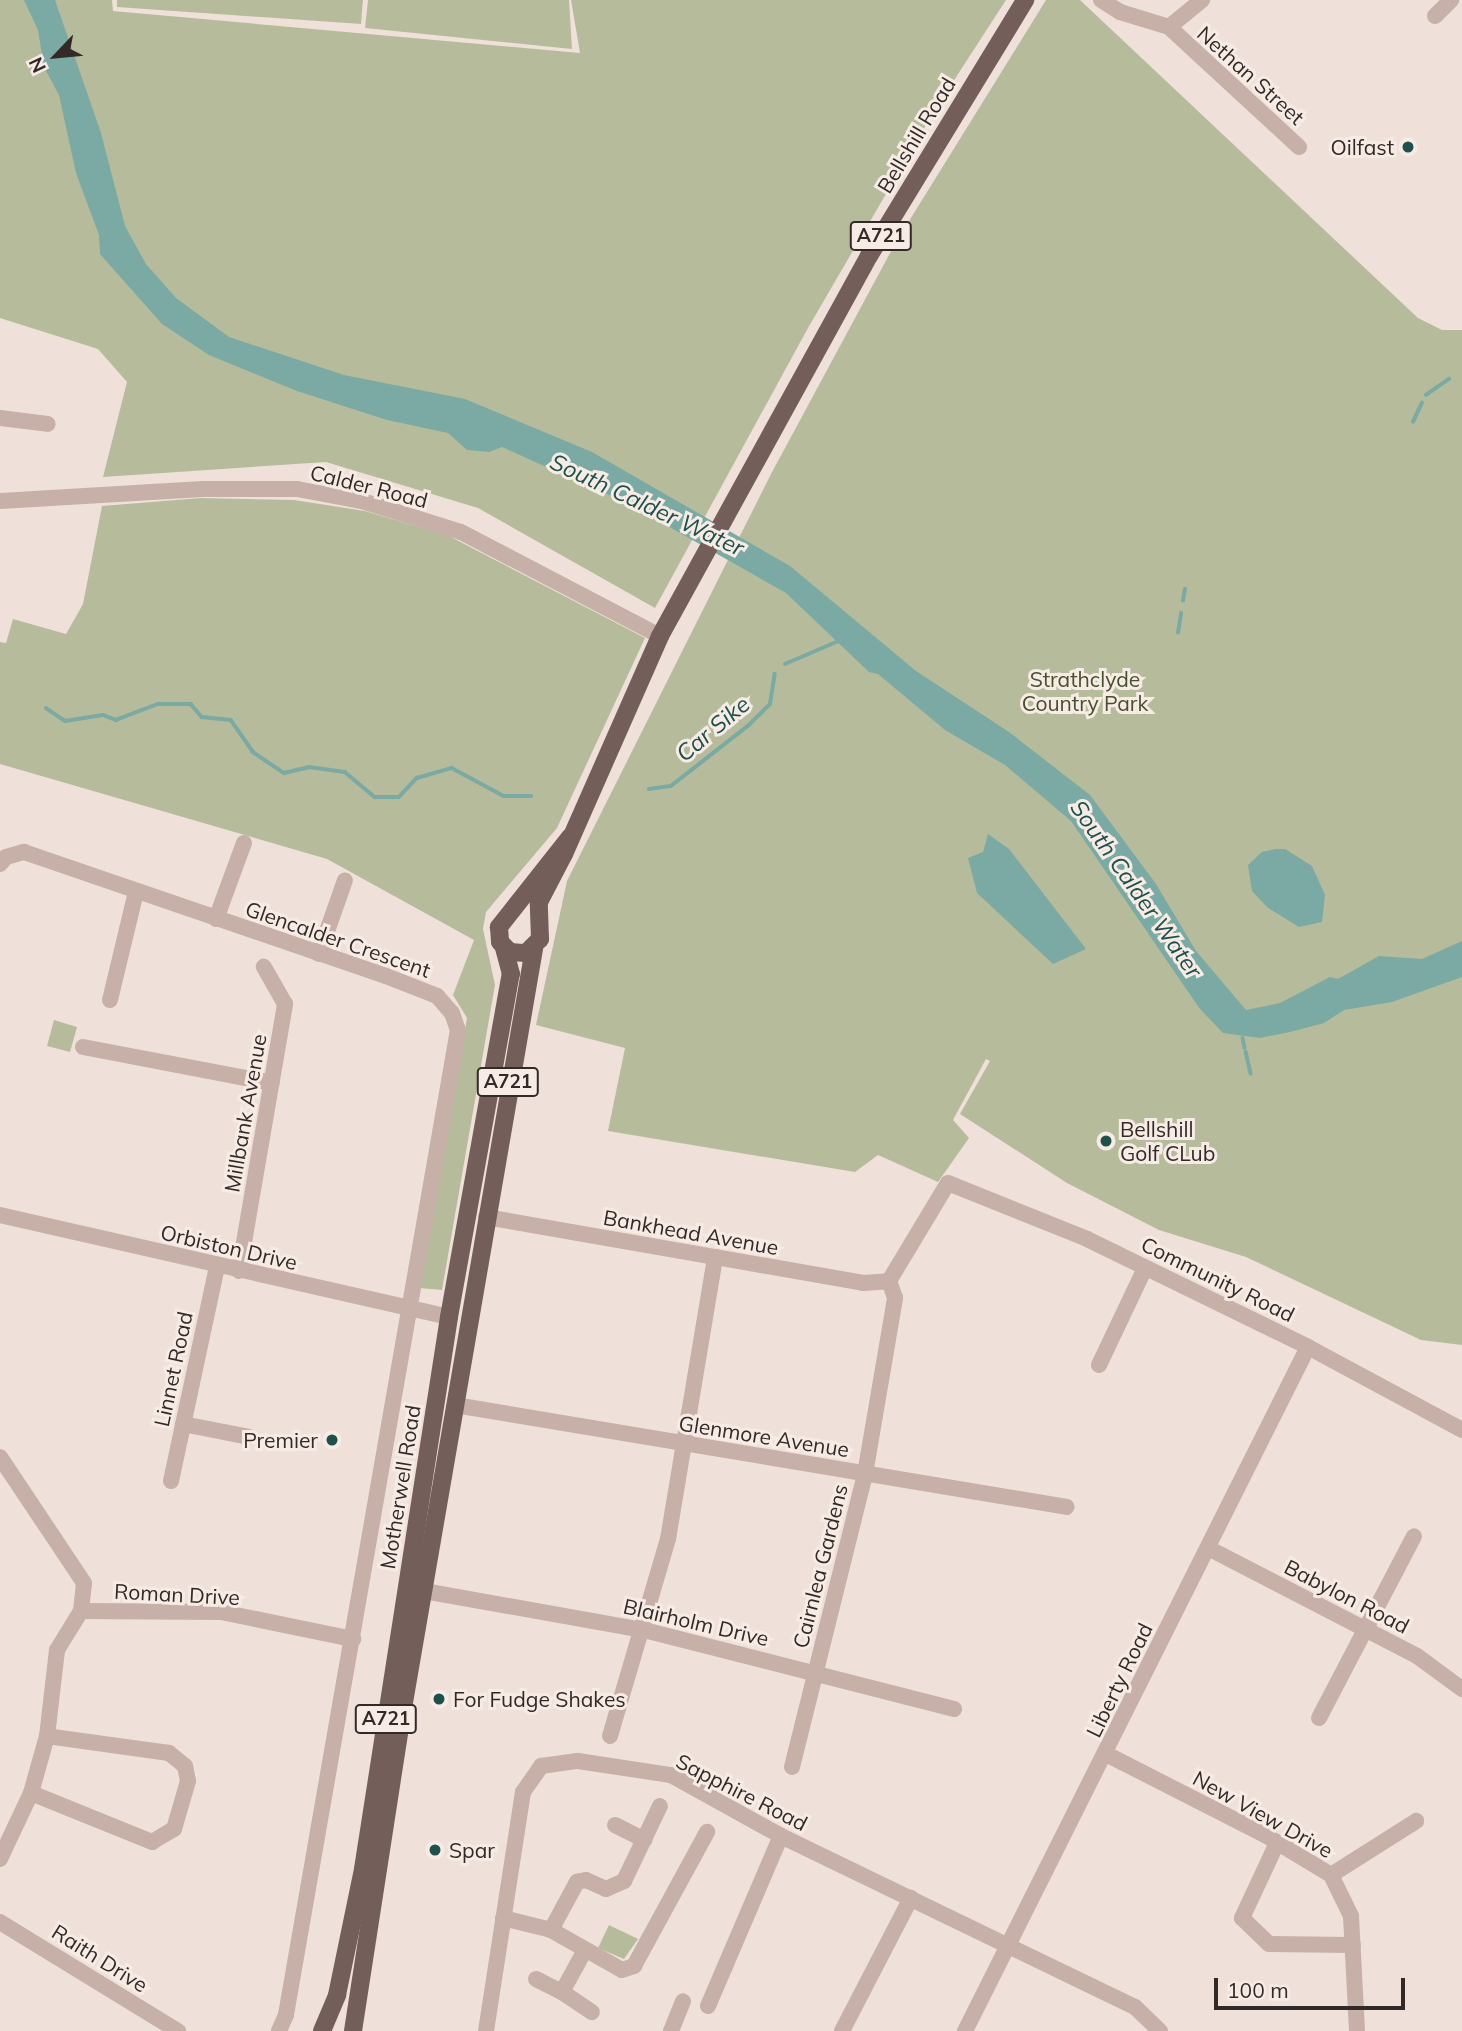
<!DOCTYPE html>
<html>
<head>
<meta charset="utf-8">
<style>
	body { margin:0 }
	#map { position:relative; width:1462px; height:2031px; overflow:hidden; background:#efe1d9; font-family:Mulish,sans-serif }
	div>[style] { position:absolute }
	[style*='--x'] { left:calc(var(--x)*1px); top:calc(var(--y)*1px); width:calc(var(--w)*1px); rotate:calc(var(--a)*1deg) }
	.green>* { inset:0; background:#b6bc9b }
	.water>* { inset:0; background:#7ba9a4 }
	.stream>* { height:3.5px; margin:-1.75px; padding:0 1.75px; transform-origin:1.75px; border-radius:1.75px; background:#7ba9a4 }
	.minor>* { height:16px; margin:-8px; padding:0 8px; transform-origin:8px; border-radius:8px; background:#c6b0a7 }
	.major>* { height:18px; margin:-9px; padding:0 9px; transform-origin:9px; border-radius:9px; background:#735e59 }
	.dots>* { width:19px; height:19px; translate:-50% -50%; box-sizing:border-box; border:4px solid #f7ece5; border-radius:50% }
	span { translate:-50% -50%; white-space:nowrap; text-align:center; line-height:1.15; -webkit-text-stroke:6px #f7ece5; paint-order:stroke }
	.shield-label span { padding:2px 5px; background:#f7ece5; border:2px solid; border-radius:5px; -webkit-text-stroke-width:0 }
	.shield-label { font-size:19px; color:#332927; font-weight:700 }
	.street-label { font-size:21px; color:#332927 }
	.poi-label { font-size:21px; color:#332927 }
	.right { translate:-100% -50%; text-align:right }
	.left { translate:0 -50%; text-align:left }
	.park-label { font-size:21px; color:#474f2c }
	.water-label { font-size:23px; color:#20504c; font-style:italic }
	.north { position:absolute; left:21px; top:21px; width:70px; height:70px; -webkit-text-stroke:5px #f7ece5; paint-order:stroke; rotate:244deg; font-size:19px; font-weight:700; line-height:28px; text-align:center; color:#332927 }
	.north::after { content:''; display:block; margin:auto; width:24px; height:32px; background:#332927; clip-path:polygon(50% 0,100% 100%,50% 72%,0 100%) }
	.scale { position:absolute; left:1214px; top:1978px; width:191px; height:32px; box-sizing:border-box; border:4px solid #332927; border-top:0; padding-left:9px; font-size:21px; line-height:24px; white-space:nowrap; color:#332927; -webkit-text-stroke:5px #f7ece5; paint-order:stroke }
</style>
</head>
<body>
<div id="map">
	<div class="green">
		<div style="clip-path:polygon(0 0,112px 0,113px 11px,580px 53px,571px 0,1006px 0,936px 108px,808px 328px,655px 608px,478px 508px,326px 462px,103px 477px,127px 382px,98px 349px,0 318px)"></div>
		<div style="clip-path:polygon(117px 0,363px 0,361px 24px,117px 7px)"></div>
		<div style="clip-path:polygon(368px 0,569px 0,572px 49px,365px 28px)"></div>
		<div style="clip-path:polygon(1046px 0,1080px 0,1418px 318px,1442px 330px,1462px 330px,1462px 1345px,1421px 1340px,1246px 1257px,1159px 1230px,1067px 1183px,960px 1114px,990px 1061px,986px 1059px,953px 1120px,969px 1138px,938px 1182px,878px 1155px,855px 1172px,608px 1131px,625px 1048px,536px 1025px,567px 881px,771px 474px,896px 242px)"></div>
		<div style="clip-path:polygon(201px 498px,294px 500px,365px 511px,449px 536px,645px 638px,557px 828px,486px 912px,483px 929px,495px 985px,442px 1290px,419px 1288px,467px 1018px,453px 995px,474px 940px,327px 859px,0 764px,0 642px,6px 643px,13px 619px,66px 634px,83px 604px,102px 506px)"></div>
		<div style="clip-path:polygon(54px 1020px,77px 1027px,70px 1052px,47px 1046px)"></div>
		<div style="clip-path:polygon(609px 1925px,638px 1939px,624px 1959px,598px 1948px)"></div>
	</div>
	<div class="water">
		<div style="clip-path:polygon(24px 0,55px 0,101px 133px,125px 226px,146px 264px,176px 298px,229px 337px,344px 375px,465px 399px,592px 452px,790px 566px,916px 671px,1009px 732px,1090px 795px,1156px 884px,1196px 951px,1246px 1010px,1280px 1003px,1330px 977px,1338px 979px,1379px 956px,1422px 959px,1462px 941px,1462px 977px,1392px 1002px,1344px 1010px,1324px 1023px,1290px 1032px,1260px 1038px,1223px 1033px,1200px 1009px,1071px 821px,1005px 765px,945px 730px,878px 674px,869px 672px,786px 593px,629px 504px,502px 447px,489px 452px,467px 450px,448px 433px,387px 420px,297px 391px,209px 355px,162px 324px,100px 254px,99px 235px,76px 173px,59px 95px,44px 67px,38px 30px)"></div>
		<div style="clip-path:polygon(988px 834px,1009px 849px,1086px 949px,1053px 964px,977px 893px,968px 858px,983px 852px)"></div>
		<div style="clip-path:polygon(1275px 849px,1285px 849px,1312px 866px,1325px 895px,1322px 922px,1299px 927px,1267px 907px,1252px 891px,1248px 865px,1262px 852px)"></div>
	</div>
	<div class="stream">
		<div style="--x:1426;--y:395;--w:28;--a:-35"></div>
		<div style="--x:1413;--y:422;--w:21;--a:-65"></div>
		<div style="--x:1183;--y:601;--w:12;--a:-81"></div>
		<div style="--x:1178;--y:633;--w:20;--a:-81"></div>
		<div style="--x:785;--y:664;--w:61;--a:-23.2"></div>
		<div style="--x:46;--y:708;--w:23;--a:34"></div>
		<div style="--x:65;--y:721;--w:38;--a:-9"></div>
		<div style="--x:103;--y:715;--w:14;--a:21"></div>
		<div style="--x:116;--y:720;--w:45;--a:-20.9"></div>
		<div style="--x:158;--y:704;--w:33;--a:0"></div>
		<div style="--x:191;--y:704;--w:17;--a:50"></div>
		<div style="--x:202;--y:717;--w:29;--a:6"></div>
		<div style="--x:231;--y:720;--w:39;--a:55"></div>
		<div style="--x:253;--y:752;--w:37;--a:34"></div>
		<div style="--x:284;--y:773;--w:26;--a:-13"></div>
		<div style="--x:309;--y:767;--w:36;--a:8"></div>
		<div style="--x:345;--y:772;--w:39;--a:40"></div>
		<div style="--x:375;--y:797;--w:24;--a:0"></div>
		<div style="--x:399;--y:797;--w:26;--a:-47"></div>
		<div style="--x:417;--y:778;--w:36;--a:-16"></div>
		<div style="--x:452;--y:768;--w:59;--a:28.3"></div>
		<div style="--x:504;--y:796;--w:27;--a:0"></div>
		<div style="--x:649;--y:789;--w:22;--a:-8"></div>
		<div style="--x:671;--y:786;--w:99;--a:-38"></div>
		<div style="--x:749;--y:725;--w:30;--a:-45"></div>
		<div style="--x:770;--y:704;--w:30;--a:-81"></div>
		<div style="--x:1243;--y:1038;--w:10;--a:79"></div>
		<div style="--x:1246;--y:1052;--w:22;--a:77"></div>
	</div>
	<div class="minor">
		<div style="--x:1101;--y:0;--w:22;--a:32"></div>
		<div style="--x:1120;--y:12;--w:51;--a:17"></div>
		<div style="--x:1169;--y:27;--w:177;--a:42.7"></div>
		<div style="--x:1435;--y:16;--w:23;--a:-45"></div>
		<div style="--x:1169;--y:27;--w:43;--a:-39.3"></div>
		<div style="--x:0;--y:418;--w:48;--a:7.1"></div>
		<div style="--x:0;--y:501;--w:203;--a:-3.4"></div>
		<div style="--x:203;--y:489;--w:94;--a:0"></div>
		<div style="--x:297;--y:489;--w:66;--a:10.5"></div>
		<div style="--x:362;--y:501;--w:104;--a:17.4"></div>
		<div style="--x:461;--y:532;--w:225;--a:27.6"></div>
		<div style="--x:0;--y:864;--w:9;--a:-49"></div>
		<div style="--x:6;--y:857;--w:19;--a:-16"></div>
		<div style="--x:24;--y:852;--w:383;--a:18.9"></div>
		<div style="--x:386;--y:976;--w:55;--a:21.4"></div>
		<div style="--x:437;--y:996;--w:23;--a:49"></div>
		<div style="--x:452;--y:1013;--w:18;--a:71"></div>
		<div style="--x:458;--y:1030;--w:1000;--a:99.91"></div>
		<div style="--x:286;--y:2015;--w:17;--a:114"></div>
		<div style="--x:216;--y:919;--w:81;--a:-69.8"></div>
		<div style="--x:319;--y:954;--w:78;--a:-70.6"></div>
		<div style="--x:110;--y:1000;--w:111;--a:-76.5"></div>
		<div style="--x:83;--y:1047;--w:192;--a:10.8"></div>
		<div style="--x:0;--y:1215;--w:460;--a:12.8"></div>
		<div style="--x:486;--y:1217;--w:383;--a:9.9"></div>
		<div style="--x:863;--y:1283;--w:26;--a:-4"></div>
		<div style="--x:239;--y:1271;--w:271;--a:-80.2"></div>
		<div style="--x:285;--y:1004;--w:43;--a:-119.6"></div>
		<div style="--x:889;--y:1281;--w:114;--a:-59"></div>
		<div style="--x:948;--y:1183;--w:150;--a:21.9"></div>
		<div style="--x:1087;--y:1239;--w:246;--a:26"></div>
		<div style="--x:1308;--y:1347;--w:175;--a:28.3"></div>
		<div style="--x:1099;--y:1365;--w:107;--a:-64.6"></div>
		<div style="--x:455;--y:1405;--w:620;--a:9.46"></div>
		<div style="--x:183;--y:1424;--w:67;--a:11.1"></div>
		<div style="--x:0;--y:1457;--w:151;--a:56.3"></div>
		<div style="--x:84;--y:1583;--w:28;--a:96"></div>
		<div style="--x:81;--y:1611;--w:46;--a:121.6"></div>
		<div style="--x:57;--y:1650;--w:87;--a:96.6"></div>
		<div style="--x:47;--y:1736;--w:59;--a:105.7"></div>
		<div style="--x:31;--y:1793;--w:73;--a:115.2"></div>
		<div style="--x:171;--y:1481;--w:220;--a:-77.9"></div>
		<div style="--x:1208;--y:1548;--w:235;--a:27.3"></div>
		<div style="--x:1417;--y:1656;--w:56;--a:36.3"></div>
		<div style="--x:424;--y:1591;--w:223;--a:10.1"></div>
		<div style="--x:644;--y:1630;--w:320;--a:14.3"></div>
		<div style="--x:81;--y:1611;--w:140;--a:0.4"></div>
		<div style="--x:221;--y:1612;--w:135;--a:11.6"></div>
		<div style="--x:1319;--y:1718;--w:205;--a:-62.4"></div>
		<div style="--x:610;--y:1736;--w:205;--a:-73.6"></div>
		<div style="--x:668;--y:1539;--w:286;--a:-80.5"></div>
		<div style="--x:1106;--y:1754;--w:178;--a:27"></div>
		<div style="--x:1265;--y:1835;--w:77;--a:31.2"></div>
		<div style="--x:1331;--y:1875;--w:46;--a:64"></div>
		<div style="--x:1351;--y:1916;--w:115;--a:87"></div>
		<div style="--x:792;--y:1767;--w:302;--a:-76"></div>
		<div style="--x:865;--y:1474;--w:179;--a:-80.3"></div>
		<div style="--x:895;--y:1298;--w:18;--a:-109"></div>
		<div style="--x:31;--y:1793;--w:131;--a:22"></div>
		<div style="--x:152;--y:1842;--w:26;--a:-31"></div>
		<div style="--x:174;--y:1829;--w:50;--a:-73.7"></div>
		<div style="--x:188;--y:1781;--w:15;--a:-101"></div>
		<div style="--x:185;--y:1766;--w:21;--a:-141"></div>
		<div style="--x:169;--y:1753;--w:123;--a:-172.1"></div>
		<div style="--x:615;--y:1825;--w:33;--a:27"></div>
		<div style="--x:1277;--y:1843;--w:83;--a:115"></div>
		<div style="--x:1242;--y:1918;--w:37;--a:44"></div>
		<div style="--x:1269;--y:1944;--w:84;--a:0.7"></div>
		<div style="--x:1331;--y:1875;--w:101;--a:-32.4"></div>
		<div style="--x:503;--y:1918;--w:49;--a:14"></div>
		<div style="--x:551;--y:1930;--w:81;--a:29.4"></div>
		<div style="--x:622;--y:1970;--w:13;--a:-18"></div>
		<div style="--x:634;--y:1966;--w:153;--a:-61.4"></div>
		<div style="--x:0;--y:1922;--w:209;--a:31.5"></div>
		<div style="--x:551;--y:1930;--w:55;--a:-61.6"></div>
		<div style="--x:577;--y:1882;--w:9;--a:-13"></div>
		<div style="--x:586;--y:1880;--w:22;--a:24"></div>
		<div style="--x:606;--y:1889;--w:20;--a:-24"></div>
		<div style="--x:624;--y:1881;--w:83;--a:-64.4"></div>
		<div style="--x:536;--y:1979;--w:29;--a:27"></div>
		<div style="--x:562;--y:1992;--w:48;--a:-61.3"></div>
		<div style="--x:562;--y:1992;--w:36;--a:34"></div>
		<div style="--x:708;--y:2006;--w:185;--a:-66.8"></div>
		<div style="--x:486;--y:2031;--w:242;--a:-81.2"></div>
		<div style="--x:523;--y:1792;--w:32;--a:-55"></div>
		<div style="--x:541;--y:1766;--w:37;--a:-8"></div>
		<div style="--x:578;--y:1761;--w:94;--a:8.6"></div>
		<div style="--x:671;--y:1775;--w:126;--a:29"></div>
		<div style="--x:781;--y:1836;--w:393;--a:25.8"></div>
		<div style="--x:1135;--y:2007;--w:35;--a:44"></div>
		<div style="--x:671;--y:2031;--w:32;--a:-68"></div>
		<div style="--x:842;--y:2031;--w:150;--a:-62.6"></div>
		<div style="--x:965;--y:2031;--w:765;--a:-63.37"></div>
	</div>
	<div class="major">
		<div style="--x:570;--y:837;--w:115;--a:128.3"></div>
		<div style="--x:499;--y:927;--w:15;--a:86"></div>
		<div style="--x:500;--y:942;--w:14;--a:45"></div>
		<div style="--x:510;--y:952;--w:16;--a:4"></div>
		<div style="--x:526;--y:953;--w:20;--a:-45"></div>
		<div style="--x:540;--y:939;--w:37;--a:-92"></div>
		<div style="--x:539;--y:902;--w:54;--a:-62.5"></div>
		<div style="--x:564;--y:854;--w:238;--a:-66.2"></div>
		<div style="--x:660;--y:636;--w:434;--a:-61.2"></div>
		<div style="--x:869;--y:256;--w:300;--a:-58.6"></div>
		<div style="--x:322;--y:2031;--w:39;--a:-67"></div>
		<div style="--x:337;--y:1995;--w:129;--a:-78.3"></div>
		<div style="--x:363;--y:1869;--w:559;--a:-81.14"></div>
		<div style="--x:449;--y:1317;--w:349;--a:-79.8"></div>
		<div style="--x:511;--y:974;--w:27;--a:-105"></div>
		<div style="--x:353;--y:2031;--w:321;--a:-81.2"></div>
		<div style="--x:402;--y:1714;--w:776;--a:-80.21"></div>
	</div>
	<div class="dots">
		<div style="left:1408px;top:147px;background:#20504c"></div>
		<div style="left:1106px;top:1141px;background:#20504c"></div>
		<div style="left:332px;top:1440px;background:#20504c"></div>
		<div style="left:439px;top:1699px;background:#20504c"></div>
		<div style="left:435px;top:1850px;background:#20504c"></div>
	</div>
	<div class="shield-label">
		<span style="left:881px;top:236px">A721</span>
		<span style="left:508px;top:1082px">A721</span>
		<span style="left:386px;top:1719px">A721</span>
	</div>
	<div class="street-label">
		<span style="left:1251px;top:75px;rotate:42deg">Nethan Street</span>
		<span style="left:916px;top:135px;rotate:-59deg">Bellshill Road</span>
		<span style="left:369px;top:486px;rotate:14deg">Calder Road</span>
		<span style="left:338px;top:939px;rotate:19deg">Glencalder Crescent</span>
		<span style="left:245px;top:1113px;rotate:-80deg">Millbank Avenue</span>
		<span style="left:691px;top:1232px;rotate:10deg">Bankhead Avenue</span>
		<span style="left:229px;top:1247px;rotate:13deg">Orbiston Drive</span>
		<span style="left:1218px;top:1279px;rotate:26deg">Community Road</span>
		<span style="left:173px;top:1369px;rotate:-78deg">Linnet Road</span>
		<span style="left:764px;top:1436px;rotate:9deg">Glenmore Avenue</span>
		<span style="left:400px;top:1487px;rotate:-81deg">Motherwell Road</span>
		<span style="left:820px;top:1566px;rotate:-76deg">Cairnlea Gardens</span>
		<span style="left:177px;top:1594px;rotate:3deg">Roman Drive</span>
		<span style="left:1347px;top:1596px;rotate:27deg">Babylon Road</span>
		<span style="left:696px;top:1622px;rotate:13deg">Blairholm Drive</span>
		<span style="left:1119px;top:1680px;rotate:-64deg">Liberty Road</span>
		<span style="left:742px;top:1792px;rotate:27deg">Sapphire Road</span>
		<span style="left:1263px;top:1814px;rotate:29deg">New View Drive</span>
		<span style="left:100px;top:1958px;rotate:32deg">Raith Drive</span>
	</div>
	<div class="poi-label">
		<span class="right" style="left:1394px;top:147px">Oilfast</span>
		<span class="left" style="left:1120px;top:1141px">Bellshill<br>Golf CLub</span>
		<span class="right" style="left:318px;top:1440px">Premier</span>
		<span class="left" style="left:453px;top:1699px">For Fudge Shakes</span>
		<span class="left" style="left:449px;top:1850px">Spar</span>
	</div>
	<div class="park-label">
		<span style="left:1085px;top:691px">Strathclyde<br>Country Park</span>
	</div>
	<div class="water-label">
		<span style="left:647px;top:505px;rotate:25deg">South Calder Water</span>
		<span style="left:713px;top:729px;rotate:-40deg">Car Sike</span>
		<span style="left:1136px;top:889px;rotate:55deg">South Calder Water</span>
	</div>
	<div class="north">N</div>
	<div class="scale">100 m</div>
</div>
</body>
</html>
